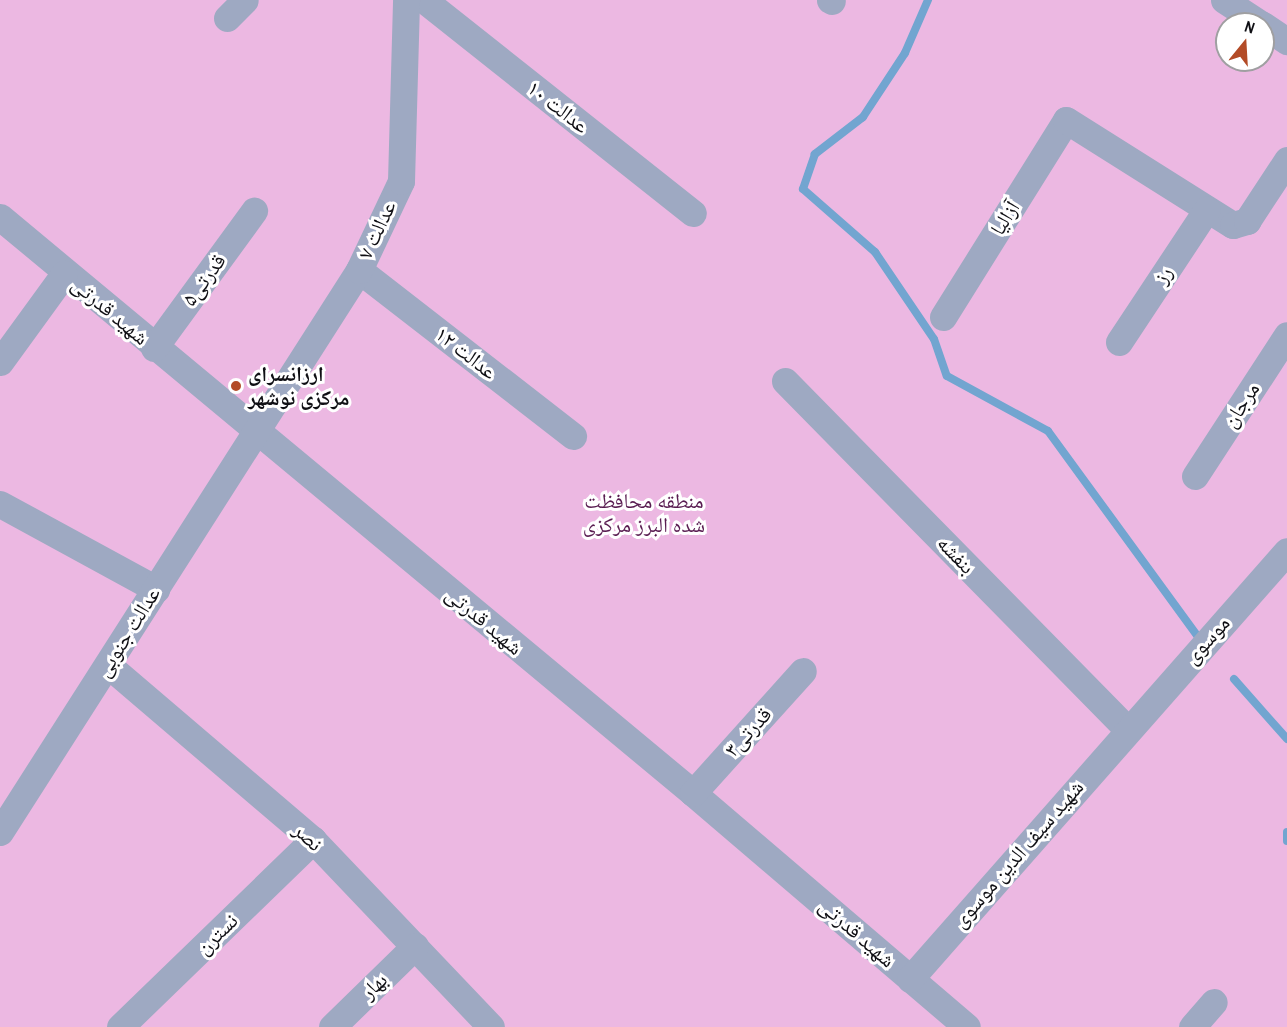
<!DOCTYPE html>
<html>
<head>
<meta charset="utf-8">
<style>
	body { margin:0 }
	#map { position:relative; width:1287px; height:1027px; overflow:hidden; background:#e6e5f4; font-family:"Archivo Narrow","Noto Naskh Arabic",sans-serif }
	div>[style] { position:absolute }
	[style*='--x'] { left:calc(var(--x)*1px); top:calc(var(--y)*1px); width:calc(var(--w)*1px); rotate:calc(var(--a)*1deg) }
	.green>* { inset:0; background:#ecb8e2 }
	.stream>* { height:8px; margin:-4px; padding:0 4px; transform-origin:4px; border-radius:4px; background:#72a5d0 }
	.minor>* { height:27px; margin:-13.5px; padding:0 13.5px; transform-origin:13.5px; border-radius:13.5px; background:#9ea9c2 }
	.dots>* { width:16px; height:16px; translate:-50% -50%; box-sizing:border-box; border:3px solid #fff; border-radius:50% }
	span { translate:-50% -50%; white-space:nowrap; text-align:center; line-height:1.15; -webkit-text-stroke:6px #fff; paint-order:stroke }
	.street-label { font-size:21px; color:#0f0f14 }
	.poi-label { font-size:21px; color:#0f0f14; font-weight:700 }
	.left { translate:0 -50%; text-align:left }
	.park-label { font-size:21px; color:#591c51 }
	.north { position:absolute; left:1215px; top:12px; width:60px; height:60px; box-sizing:border-box; background:#fff; border:2px solid #9f9fa1; border-radius:50%; rotate:18deg; font-size:16px; font-weight:700; line-height:24px; text-align:center; color:#0f0f14 }
	.north::after { content:''; display:block; margin:auto; width:21px; height:27px; background:#b34b27; clip-path:polygon(50% 0,100% 100%,50% 72%,0 100%) }
</style>
</head>
<body>
<div id="map">
	<div class="green">
		<div style="clip-path:polygon(evenodd,0 0,1287px 0,1287px 1027px,0 1027px,0 0,1227px 24px,1263px 24px,1263px 60px,1227px 60px,1227px 24px)"></div>
	</div>
	<div class="stream">
		<div style="--x:928;--y:0;--w:58;--a:113.5"></div>
		<div style="--x:905;--y:53;--w:77;--a:123.3"></div>
		<div style="--x:863;--y:117;--w:61;--a:142.4"></div>
		<div style="--x:815;--y:154;--w:37;--a:109"></div>
		<div style="--x:803;--y:189;--w:96;--a:41.2"></div>
		<div style="--x:875;--y:252;--w:105;--a:55.9"></div>
		<div style="--x:934;--y:339;--w:39;--a:71"></div>
		<div style="--x:947;--y:376;--w:115;--a:28.6"></div>
		<div style="--x:1048;--y:431;--w:260;--a:53.9"></div>
		<div style="--x:1234;--y:679;--w:80;--a:48.5"></div>
		<div style="--x:1287;--y:832;--w:9;--a:90"></div>
	</div>
	<div class="minor">
		<div style="--x:424;--y:0;--w:343;--a:38.4"></div>
		<div style="--x:830;--y:0;--w:2;--a:27"></div>
		<div style="--x:1224;--y:0;--w:44;--a:33"></div>
		<div style="--x:227;--y:18;--w:25;--a:-45"></div>
		<div style="--x:1263;--y:25;--w:29;--a:34"></div>
		<div style="--x:0;--y:217;--w:901;--a:39.73"></div>
		<div style="--x:693;--y:793;--w:360;--a:40.5"></div>
		<div style="--x:359;--y:270;--w:271;--a:37.8"></div>
		<div style="--x:943;--y:317;--w:232;--a:-58"></div>
		<div style="--x:1066;--y:120;--w:197;--a:32.2"></div>
		<div style="--x:1233;--y:225;--w:15;--a:-16"></div>
		<div style="--x:1247;--y:221;--w:73;--a:-56.7"></div>
		<div style="--x:1119;--y:342;--w:159;--a:-56.5"></div>
		<div style="--x:154;--y:348;--w:170;--a:-53.9"></div>
		<div style="--x:0;--y:362;--w:109;--a:-54"></div>
		<div style="--x:785;--y:381;--w:488;--a:45.5"></div>
		<div style="--x:1195;--y:476;--w:168;--a:-56.9"></div>
		<div style="--x:0;--y:504;--w:178;--a:28.6"></div>
		<div style="--x:108;--y:665;--w:270;--a:40.5"></div>
		<div style="--x:313;--y:840;--w:258;--a:46.4"></div>
		<div style="--x:693;--y:793;--w:164;--a:-48"></div>
		<div style="--x:0;--y:832;--w:667;--a:-57.43"></div>
		<div style="--x:359;--y:270;--w:98;--a:-64.7"></div>
		<div style="--x:401;--y:181;--w:181;--a:-88.4"></div>
		<div style="--x:910;--y:979;--w:570;--a:-48.63"></div>
		<div style="--x:120;--y:1027;--w:269;--a:-44.1"></div>
		<div style="--x:332;--y:1027;--w:116;--a:-44.3"></div>
		<div style="--x:1192;--y:1027;--w:33;--a:-49"></div>
	</div>
	<div class="dots">
		<div style="left:236px;top:386px;background:#b34b27"></div>
	</div>
	<div class="street-label">
		<span style="left:558px;top:107px;rotate:38deg">عدالت ۱۰</span>
		<span style="left:1005px;top:218px;rotate:-58deg">آزالیا</span>
		<span style="left:377px;top:230px;rotate:-65deg">۷ عدالت</span>
		<span style="left:1163px;top:275px;rotate:-57deg">رز</span>
		<span style="left:204px;top:280px;rotate:-54deg">قدرتی۵</span>
		<span style="left:110px;top:311px;rotate:40deg">شهید قدرتی</span>
		<span style="left:466px;top:353px;rotate:38deg">عدالت ۱۲</span>
		<span style="left:1241px;top:405px;rotate:-57deg">مرجان</span>
		<span style="left:956px;top:555px;rotate:46deg">بنفشه</span>
		<span style="left:484px;top:621px;rotate:40deg">شهید قدرتی</span>
		<span style="left:128px;top:632px;rotate:-58deg">عدالت جنوبی</span>
		<span style="left:1207px;top:640px;rotate:-48deg">موسوی</span>
		<span style="left:748px;top:732px;rotate:-48deg">قدرتی۳</span>
		<span style="left:308px;top:837px;rotate:43deg">نصر</span>
		<span style="left:1018px;top:854px;rotate:-49deg">شهید سیف الدین موسوی</span>
		<span style="left:857px;top:933px;rotate:41deg">شهید قدرتی</span>
		<span style="left:217px;top:934px;rotate:-44deg">نسترن</span>
		<span style="left:374px;top:986px;rotate:-44deg">بهار</span>
	</div>
	<div class="poi-label">
		<span class="left" style="left:248px;top:386px">ارزانسرای<br>مرکزی نوشهر</span>
	</div>
	<div class="park-label">
		<span style="left:644px;top:513px">منطقه محافظت<br>شده البرز مرکزی</span>
	</div>
	<div class="north">N</div>
</div>
</body>
</html>
